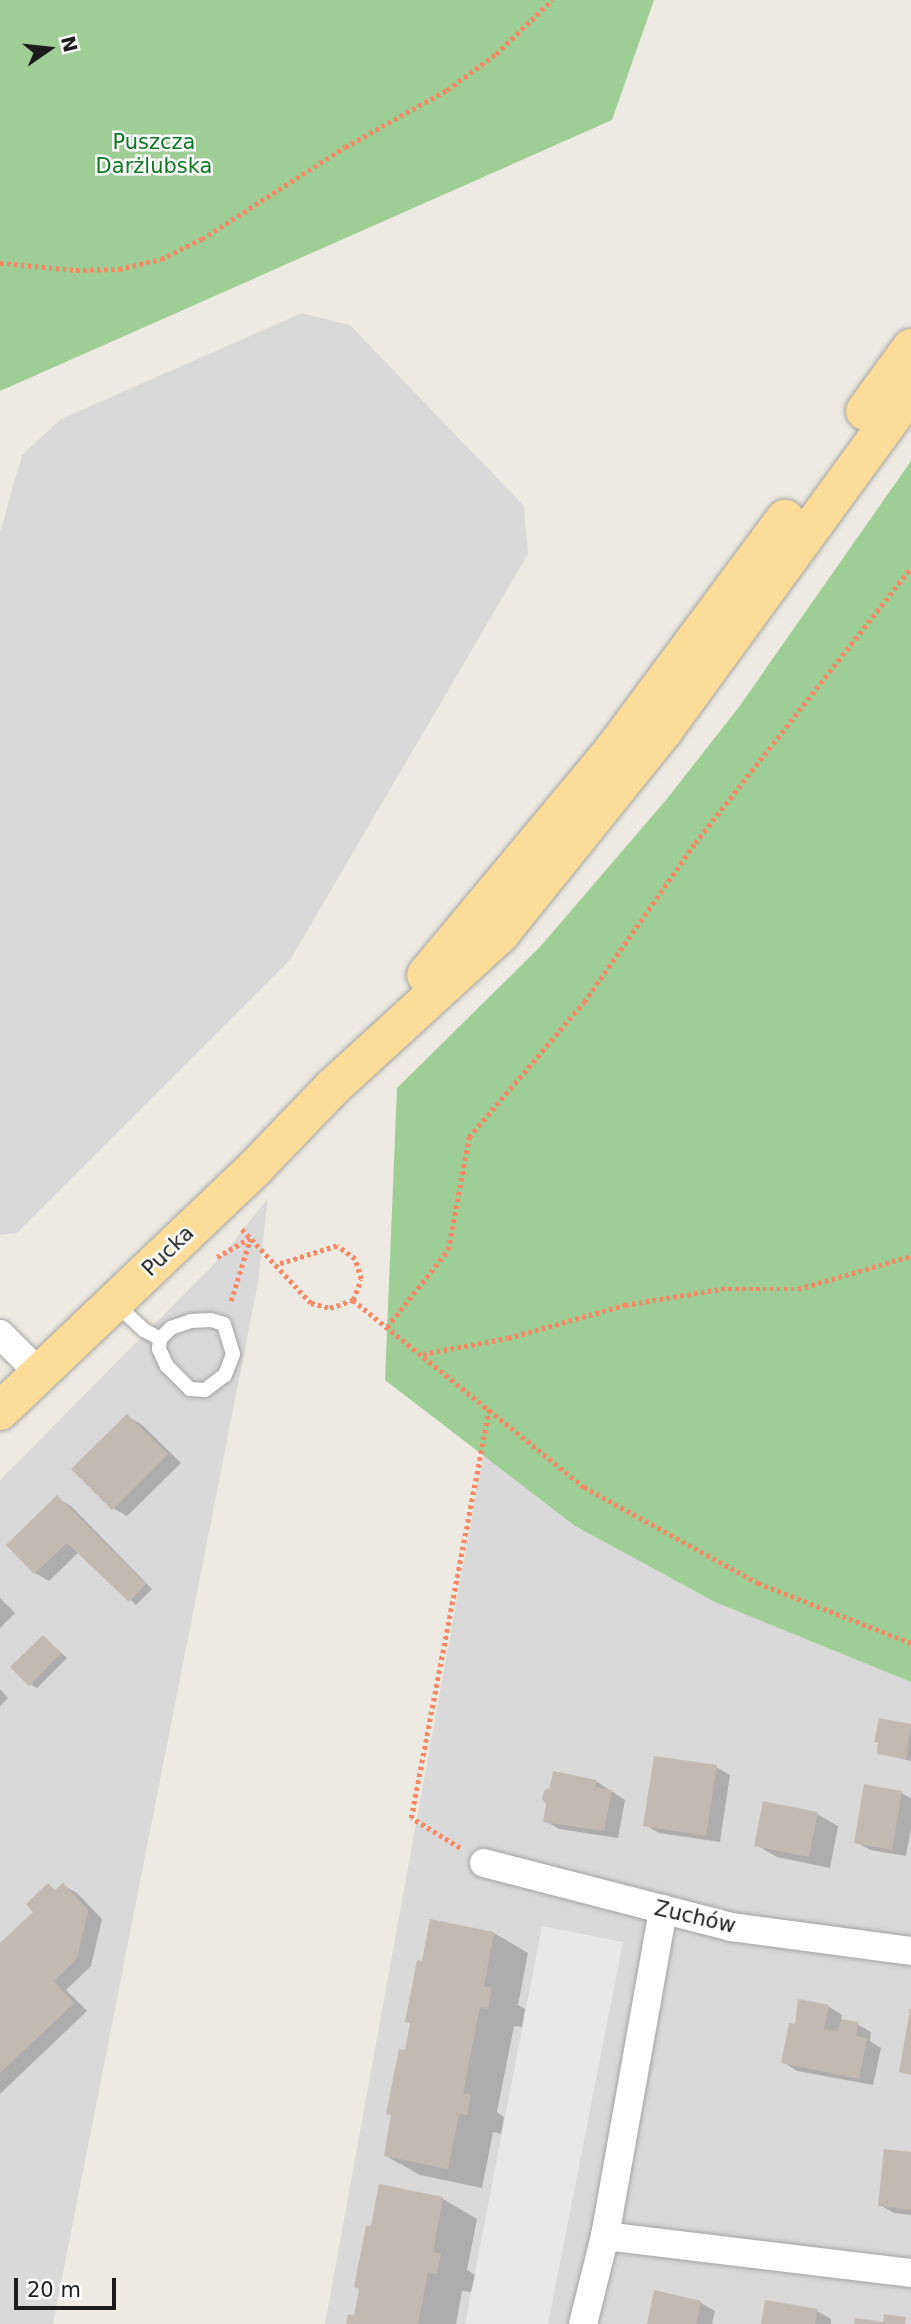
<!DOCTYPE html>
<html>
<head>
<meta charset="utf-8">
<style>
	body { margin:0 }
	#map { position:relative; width:911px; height:2324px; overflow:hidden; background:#edebe1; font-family:"DejaVu Sans",sans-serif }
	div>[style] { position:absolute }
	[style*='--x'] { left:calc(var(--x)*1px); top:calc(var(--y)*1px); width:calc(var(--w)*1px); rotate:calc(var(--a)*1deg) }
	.residential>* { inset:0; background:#dad9d9 }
	.forest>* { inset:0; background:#9fcd96 }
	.parking>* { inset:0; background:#e8e8e8 }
	.shadow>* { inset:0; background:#0003 }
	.building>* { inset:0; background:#c2bab1 }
	.path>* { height:4.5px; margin-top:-2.25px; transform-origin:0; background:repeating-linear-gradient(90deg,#f98766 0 3.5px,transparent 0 7px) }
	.roads { filter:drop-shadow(0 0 2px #a3a3a3) drop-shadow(0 0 2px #a3a3a3) }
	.lane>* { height:14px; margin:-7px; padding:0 7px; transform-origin:7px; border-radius:7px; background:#fff }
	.street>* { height:28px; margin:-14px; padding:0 14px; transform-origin:14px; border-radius:14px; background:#fff }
	.primary>* { height:38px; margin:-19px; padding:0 19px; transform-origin:19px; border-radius:19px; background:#fbdc98 }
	span { translate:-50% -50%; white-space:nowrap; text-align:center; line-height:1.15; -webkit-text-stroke:5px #fff; paint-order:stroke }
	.park-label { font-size:21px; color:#0b7821 }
	.street-label { font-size:21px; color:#1c1c1c }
	.north { position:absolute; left:14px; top:14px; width:70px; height:70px; -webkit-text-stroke:5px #fff; paint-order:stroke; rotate:76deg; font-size:19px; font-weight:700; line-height:28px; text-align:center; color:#1c1c1c }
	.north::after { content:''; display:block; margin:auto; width:24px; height:32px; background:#1c1c1c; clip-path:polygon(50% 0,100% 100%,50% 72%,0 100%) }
	.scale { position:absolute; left:14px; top:2278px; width:102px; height:32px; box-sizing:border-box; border:4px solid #1c1c1c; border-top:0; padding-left:9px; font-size:21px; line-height:24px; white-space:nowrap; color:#1c1c1c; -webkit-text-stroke:5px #fff; paint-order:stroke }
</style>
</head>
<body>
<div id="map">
	<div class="residential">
		<div style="clip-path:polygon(302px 313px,350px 325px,524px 506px,528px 554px,290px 960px,17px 1233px,0 1235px,0 532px,22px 455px,61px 419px)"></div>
		<div style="clip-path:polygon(268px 1198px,258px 1283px,53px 2324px,0 2324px,0 1480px,223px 1255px)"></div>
		<div style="clip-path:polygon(483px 1455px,575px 1526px,715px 1602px,911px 1682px,911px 2324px,325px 2324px)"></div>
	</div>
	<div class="forest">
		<div style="clip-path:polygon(0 0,654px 0,612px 120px,0 391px)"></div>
		<div style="clip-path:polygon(911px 461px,911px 1682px,715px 1602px,575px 1526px,385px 1380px,397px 1088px,540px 947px,666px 800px,739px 707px)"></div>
	</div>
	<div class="parking">
		<div style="clip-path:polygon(542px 1926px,623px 1942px,548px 2324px,465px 2324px)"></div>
	</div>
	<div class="shadow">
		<div style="clip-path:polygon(127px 1416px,141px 1424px,181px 1463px,127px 1516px,113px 1508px)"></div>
		<div style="clip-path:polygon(57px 1498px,71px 1506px,152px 1589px,136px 1605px,79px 1552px,49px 1581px,35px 1573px,9px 1545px)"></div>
		<div style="clip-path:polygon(0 1598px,15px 1613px,0 1628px)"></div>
		<div style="clip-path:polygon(43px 1637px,67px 1658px,37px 1688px,30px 1684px)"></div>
		<div style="clip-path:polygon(0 1689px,8px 1698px,0 1706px)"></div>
		<div style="clip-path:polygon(881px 1720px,911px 1726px,911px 1761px,878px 1753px)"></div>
		<div style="clip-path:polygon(716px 1767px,730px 1775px,720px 1842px,659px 1833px,645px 1825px)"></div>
		<div style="clip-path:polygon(596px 1781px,625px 1800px,618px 1838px,559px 1829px,545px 1821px,548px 1804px)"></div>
		<div style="clip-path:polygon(901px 1793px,911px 1798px,911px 1828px,906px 1856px,870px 1850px,856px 1842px)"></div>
		<div style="clip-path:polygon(817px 1814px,838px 1826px,830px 1868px,777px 1857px,756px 1845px)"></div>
		<div style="clip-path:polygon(63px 1885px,77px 1893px,102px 1919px,91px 1966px,66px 1990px,87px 2011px,0 2094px,0 1945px,35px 1912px,48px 1886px,57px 1891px)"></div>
		<div style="clip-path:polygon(494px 1933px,528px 1953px,518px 2005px,525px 2009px,522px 2027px,514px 2026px,497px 2112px,504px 2117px,501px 2134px,493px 2132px,482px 2188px,420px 2175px,386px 2156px,412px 2024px,407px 2021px,423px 1964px)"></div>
		<div style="clip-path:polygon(828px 2006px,842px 2015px,841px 2020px,857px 2024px,871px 2032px,870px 2041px,881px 2048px,873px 2085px,797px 2071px,783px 2062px,796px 2026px)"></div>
		<div style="clip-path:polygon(911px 2154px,911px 2215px,894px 2213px,880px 2205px)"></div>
		<div style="clip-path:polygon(380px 2186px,443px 2199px,477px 2219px,467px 2270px,475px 2275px,471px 2292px,462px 2291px,456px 2324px,348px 2324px,355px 2318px)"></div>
		<div style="clip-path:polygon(656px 2292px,701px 2303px,715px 2311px,712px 2324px,648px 2324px)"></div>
		<div style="clip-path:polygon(817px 2311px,831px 2319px,831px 2324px,763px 2324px)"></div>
	</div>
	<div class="building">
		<div style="clip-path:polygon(127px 1414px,168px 1454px,112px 1510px,71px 1469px)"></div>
		<div style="clip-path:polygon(57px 1495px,146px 1584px,129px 1602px,67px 1543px,34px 1574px,6px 1545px)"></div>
		<div style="clip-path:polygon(43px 1635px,61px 1653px,29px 1686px,10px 1667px)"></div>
		<div style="clip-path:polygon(879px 1718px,911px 1724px,906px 1759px,877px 1754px,878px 1743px,874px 1742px)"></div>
		<div style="clip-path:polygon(654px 1756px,717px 1765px,706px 1836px,643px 1826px)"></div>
		<div style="clip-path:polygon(553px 1771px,597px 1780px,595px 1787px,612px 1790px,604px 1831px,543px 1822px,546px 1804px,542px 1799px,544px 1791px,550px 1787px)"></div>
		<div style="clip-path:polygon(864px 1784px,902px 1791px,892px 1850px,854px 1843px)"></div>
		<div style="clip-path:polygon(763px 1801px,818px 1812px,809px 1857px,754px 1846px)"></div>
		<div style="clip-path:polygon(48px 1883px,55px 1890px,63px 1883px,88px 1910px,77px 1958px,54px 1981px,74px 2003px,0 2073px,0 1943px,33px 1912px,26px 1904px)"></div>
		<div style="clip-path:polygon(430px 1919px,494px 1932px,484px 1986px,492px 1988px,488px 2009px,480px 2007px,463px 2093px,471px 2095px,467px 2115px,459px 2114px,448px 2169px,384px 2156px,391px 2115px,386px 2114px,399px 2049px,405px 2050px,410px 2023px,405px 2022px,417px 1960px,422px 1961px)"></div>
		<div style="clip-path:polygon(798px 1999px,829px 2005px,824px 2029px,838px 2032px,841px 2019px,858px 2022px,856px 2036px,867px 2038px,859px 2079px,781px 2063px,789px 2023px,795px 2024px)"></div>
		<div style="clip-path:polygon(910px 2009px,911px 2009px,911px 2075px,899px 2072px)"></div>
		<div style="clip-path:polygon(884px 2149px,911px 2152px,911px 2210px,878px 2206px)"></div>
		<div style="clip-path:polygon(379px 2184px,443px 2197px,433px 2252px,441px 2253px,437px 2274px,428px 2272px,418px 2324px,346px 2324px,348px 2314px,354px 2316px,359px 2289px,354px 2287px,366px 2226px,371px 2226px)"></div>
		<div style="clip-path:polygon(654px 2290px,701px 2301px,696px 2324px,647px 2324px)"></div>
		<div style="clip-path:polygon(765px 2300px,818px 2309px,815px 2324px,761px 2324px)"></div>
		<div style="clip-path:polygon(884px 2314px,906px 2317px,905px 2324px,854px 2324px,855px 2318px,883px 2322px)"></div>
	</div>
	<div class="path">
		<div style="--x:0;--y:263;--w:76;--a:5.3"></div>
		<div style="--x:76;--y:270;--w:43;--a:-1.3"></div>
		<div style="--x:119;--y:269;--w:43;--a:-13.4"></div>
		<div style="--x:161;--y:259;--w:46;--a:-26"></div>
		<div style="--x:202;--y:239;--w:170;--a:-32.8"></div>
		<div style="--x:345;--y:147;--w:117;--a:-29.2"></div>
		<div style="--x:447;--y:90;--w:61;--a:-36.3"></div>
		<div style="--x:496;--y:54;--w:78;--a:-44"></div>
		<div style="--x:242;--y:1229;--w:101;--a:47"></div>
		<div style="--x:311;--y:1303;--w:20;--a:15"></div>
		<div style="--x:330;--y:1308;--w:24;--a:-19"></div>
		<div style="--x:353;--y:1300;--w:22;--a:-69"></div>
		<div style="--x:361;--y:1279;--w:21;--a:-107"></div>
		<div style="--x:355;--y:1259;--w:22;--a:-144"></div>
		<div style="--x:337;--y:1246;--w:64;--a:162.7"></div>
		<div style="--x:217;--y:1257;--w:38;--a:-30"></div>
		<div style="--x:353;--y:1300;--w:297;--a:39"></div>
		<div style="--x:584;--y:1487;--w:199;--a:28.9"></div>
		<div style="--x:758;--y:1583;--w:164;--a:21.4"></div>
		<div style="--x:231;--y:1301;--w:65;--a:-73"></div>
		<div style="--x:387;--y:1327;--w:98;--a:-51.6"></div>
		<div style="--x:448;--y:1250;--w:115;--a:-79.5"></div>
		<div style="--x:469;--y:1137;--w:177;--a:-49.6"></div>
		<div style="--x:584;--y:1002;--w:194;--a:-55.1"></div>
		<div style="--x:695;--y:843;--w:350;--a:-51.9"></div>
		<div style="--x:423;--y:1354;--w:86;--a:-10.7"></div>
		<div style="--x:508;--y:1338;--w:122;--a:-15.8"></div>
		<div style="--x:625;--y:1305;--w:97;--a:-9.5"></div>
		<div style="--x:721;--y:1289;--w:77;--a:0"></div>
		<div style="--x:798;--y:1289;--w:118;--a:-16.3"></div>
		<div style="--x:460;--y:1848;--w:57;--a:-148.5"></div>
		<div style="--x:411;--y:1818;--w:417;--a:-79.2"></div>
	</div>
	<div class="roads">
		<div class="lane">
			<div style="--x:115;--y:1303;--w:40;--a:43"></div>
			<div style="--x:144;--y:1330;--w:18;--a:29"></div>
			<div style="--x:160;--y:1339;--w:10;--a:96"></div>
			<div style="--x:159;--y:1349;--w:19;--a:65"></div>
			<div style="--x:167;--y:1366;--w:33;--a:45"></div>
			<div style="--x:190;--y:1389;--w:15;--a:4"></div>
			<div style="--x:205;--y:1390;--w:25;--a:-37"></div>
			<div style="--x:225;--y:1375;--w:22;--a:-69"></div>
			<div style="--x:233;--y:1354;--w:31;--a:-107"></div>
			<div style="--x:224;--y:1324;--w:14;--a:-163"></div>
			<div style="--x:211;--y:1320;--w:20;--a:177"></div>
			<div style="--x:191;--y:1321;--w:21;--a:161"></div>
			<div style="--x:171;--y:1328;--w:16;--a:135"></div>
		</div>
		<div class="street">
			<div style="--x:0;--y:1334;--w:55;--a:45"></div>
			<div style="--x:484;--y:1863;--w:255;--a:14.5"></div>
			<div style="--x:731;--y:1927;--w:182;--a:7.6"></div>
			<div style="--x:605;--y:2236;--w:308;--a:6.9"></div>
			<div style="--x:583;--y:2324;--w:91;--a:-76"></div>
			<div style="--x:605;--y:2236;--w:332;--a:-79.9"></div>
		</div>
		<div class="primary">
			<div style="--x:865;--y:411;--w:78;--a:-53.9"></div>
			<div style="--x:426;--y:975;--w:294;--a:-50.2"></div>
			<div style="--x:614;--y:749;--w:287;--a:-53.4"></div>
			<div style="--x:0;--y:1411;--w:354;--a:-43.6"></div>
			<div style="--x:256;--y:1167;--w:110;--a:-46.1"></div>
			<div style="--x:332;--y:1088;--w:228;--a:-42.5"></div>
			<div style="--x:500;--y:934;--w:262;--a:-51.2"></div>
			<div style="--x:664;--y:730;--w:419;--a:-53.9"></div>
		</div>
	</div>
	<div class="park-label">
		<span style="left:154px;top:154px">Puszcza<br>Darżlubska</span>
	</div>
	<div class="street-label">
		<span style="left:168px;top:1251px;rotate:-44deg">Pucka</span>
		<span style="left:695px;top:1917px;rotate:13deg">Zuchów</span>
	</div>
	<div class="north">N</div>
	<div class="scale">20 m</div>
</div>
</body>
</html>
